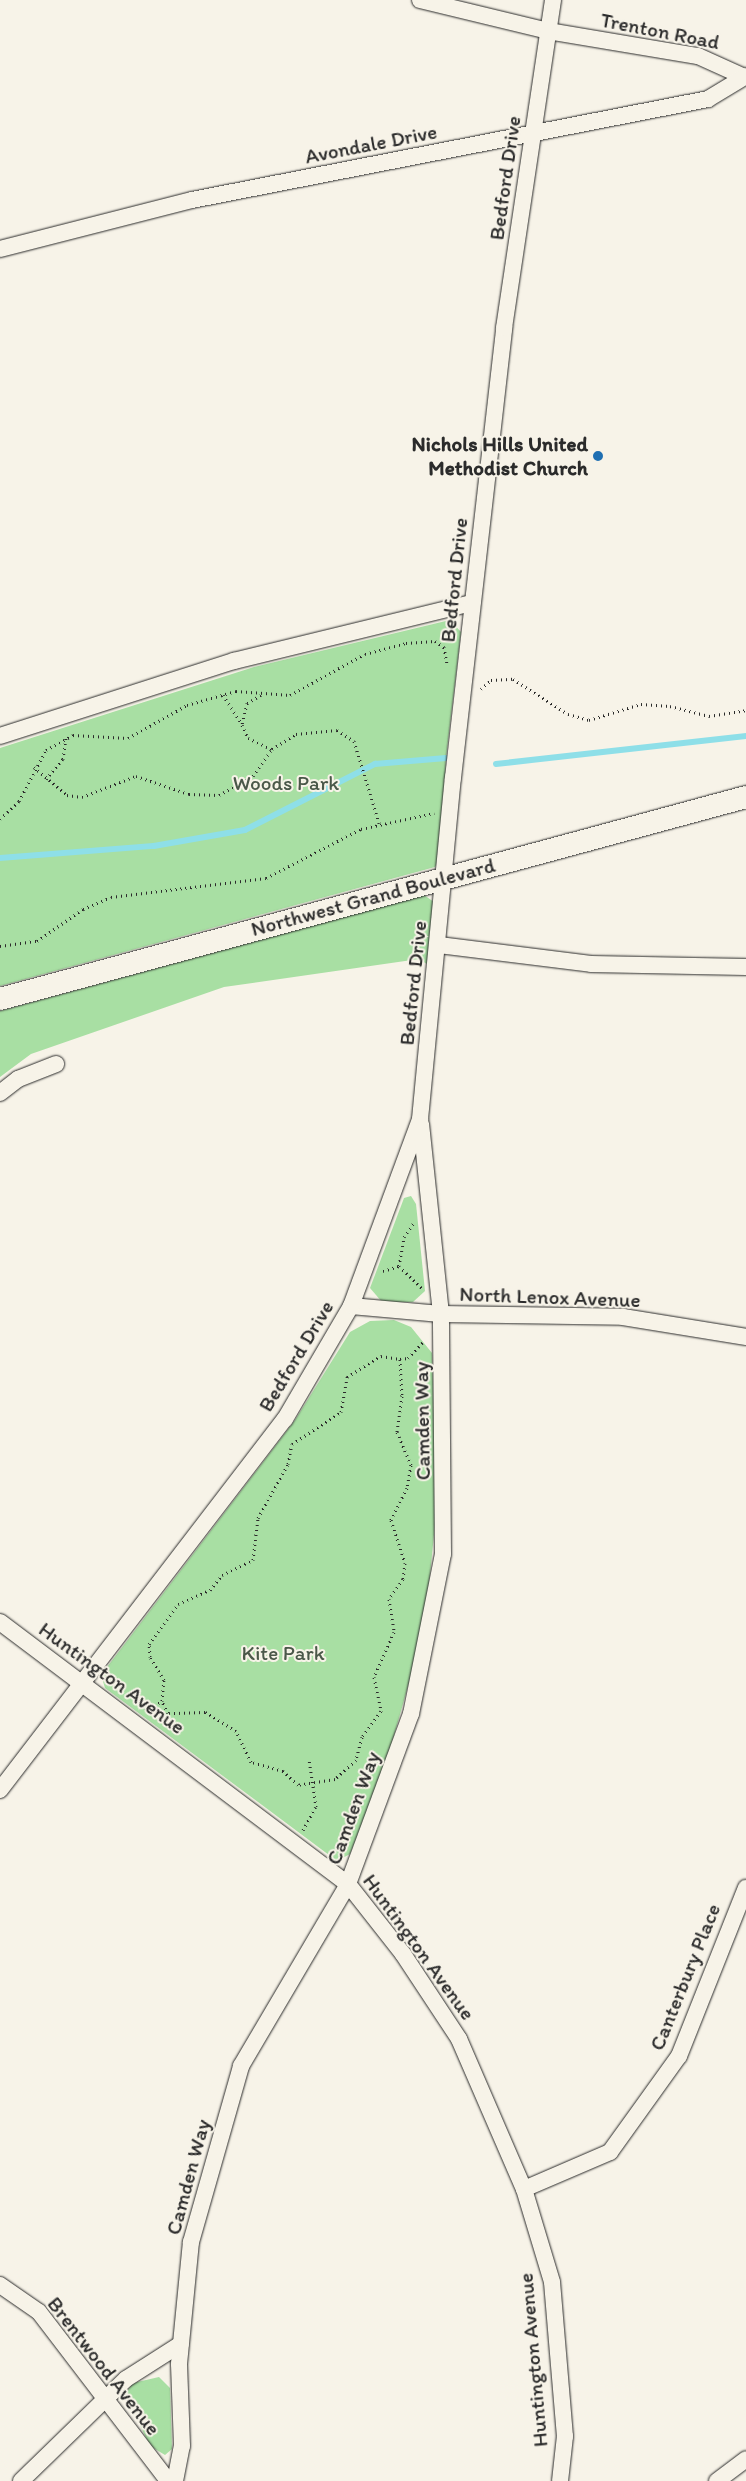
<!DOCTYPE html>
<html>
<head>
<meta charset="utf-8">
<style>
	body { margin:0 }
	#map { position:relative; width:746px; height:2481px; overflow:hidden; background:#f7f3e8; font-family:Itim,sans-serif }
	div>[style] { position:absolute }
	[style*='--x'] { left:calc(var(--x)*1px); top:calc(var(--y)*1px); width:calc(var(--w)*1px); rotate:calc(var(--a)*1deg) }
	.green>* { inset:0; background:#a8dfa3 }
	.stream>* { height:5.5px; margin:-2.75px; padding:0 2.75px; transform-origin:2.75px; border-radius:2.75px; background:#8edfe8 }
	.path>* { height:3px; margin-top:-1.5px; transform-origin:0; background:repeating-linear-gradient(90deg,#2b2b2b 0 1px,transparent 0 5px) }
	.roads { filter:drop-shadow(0 0 1px #2b2b2b) drop-shadow(0 0 1px #2b2b2b) }
	.street>* { height:16px; margin:-8px; padding:0 8px; transform-origin:8px; border-radius:8px; background:#f7f3e8 }
	.secondary>* { height:22px; margin:-11px; padding:0 11px; transform-origin:11px; border-radius:11px; background:#f7f3e8 }
	.dots>* { width:14px; height:14px; translate:-50% -50%; box-sizing:border-box; border:2px solid #f7f3e8; border-radius:50% }
	span { translate:-50% -50%; white-space:nowrap; text-align:center; line-height:1.15; -webkit-text-stroke:4px #f7f3e8; paint-order:stroke }
	.street-label { font-size:21px; color:#2b2b2b }
	.poi-label { font-size:21px; color:#2b2b2b; font-weight:700 }
	.right { translate:-100% -50%; text-align:right }
	.park-label { font-size:21px; color:#4a5849 }
</style>
</head>
<body>
<div id="map">
	<div class="green">
		<div style="clip-path:polygon(450px 620px,461px 632px,446px 758px,441px 857px,435px 867px,0 986px,0 748px,254px 667px)"></div>
		<div style="clip-path:polygon(424px 895px,434px 902px,427px 964px,419px 959px,224px 987px,31px 1054px,0 1077px,0 1011px)"></div>
		<div style="clip-path:polygon(411px 1196px,416px 1204px,425px 1291px,413px 1302px,382px 1302px,370px 1288px,404px 1198px)"></div>
		<div style="clip-path:polygon(394px 1320px,411px 1327px,432px 1353px,437px 1504px,425px 1626px,384px 1771px,350px 1854px,337px 1861px,105px 1688px,101px 1675px,295px 1420px,350px 1332px,370px 1321px)"></div>
		<div style="clip-path:polygon(159px 2377px,170px 2388px,172px 2449px,165px 2455px,150px 2446px,125px 2394px,133px 2383px)"></div>
	</div>
	<div class="stream">
		<div style="--x:496;--y:764;--w:252;--a:-6.4"></div>
		<div style="--x:0;--y:858;--w:154;--a:-4.5"></div>
		<div style="--x:154;--y:846;--w:92;--a:-10"></div>
		<div style="--x:245;--y:830;--w:146;--a:-26.9"></div>
		<div style="--x:375;--y:764;--w:71;--a:-4.8"></div>
	</div>
	<div class="path">
		<div style="--x:481;--y:689;--w:13;--a:-42"></div>
		<div style="--x:491;--y:680;--w:22;--a:-3"></div>
		<div style="--x:513;--y:679;--w:65;--a:32.5"></div>
		<div style="--x:568;--y:714;--w:22;--a:16"></div>
		<div style="--x:589;--y:720;--w:54;--a:-17.1"></div>
		<div style="--x:641;--y:704;--w:29;--a:4"></div>
		<div style="--x:670;--y:706;--w:40;--a:14.4"></div>
		<div style="--x:709;--y:716;--w:37;--a:-9"></div>
		<div style="--x:223;--y:695;--w:33;--a:57"></div>
		<div style="--x:261;--y:695;--w:16;--a:150"></div>
		<div style="--x:247;--y:703;--w:23;--a:103"></div>
		<div style="--x:242;--y:725;--w:14;--a:65"></div>
		<div style="--x:248;--y:738;--w:26;--a:25"></div>
		<div style="--x:34;--y:767;--w:43;--a:40.3"></div>
		<div style="--x:67;--y:795;--w:15;--a:8"></div>
		<div style="--x:82;--y:797;--w:58;--a:-21.3"></div>
		<div style="--x:136;--y:776;--w:56;--a:18.8"></div>
		<div style="--x:189;--y:794;--w:30;--a:2"></div>
		<div style="--x:219;--y:795;--w:39;--a:-29"></div>
		<div style="--x:253;--y:776;--w:33;--a:-55"></div>
		<div style="--x:272;--y:749;--w:28;--a:-32"></div>
		<div style="--x:296;--y:734;--w:41;--a:-5.6"></div>
		<div style="--x:337;--y:730;--w:20;--a:33"></div>
		<div style="--x:354;--y:741;--w:86;--a:73"></div>
		<div style="--x:46;--y:779;--w:26;--a:-50"></div>
		<div style="--x:63;--y:759;--w:21;--a:-82"></div>
		<div style="--x:0;--y:819;--w:26;--a:-43"></div>
		<div style="--x:19;--y:801;--w:58;--a:-62.1"></div>
		<div style="--x:46;--y:750;--w:31;--a:-29"></div>
		<div style="--x:73;--y:735;--w:55;--a:3.1"></div>
		<div style="--x:128;--y:738;--w:68;--a:-29.2"></div>
		<div style="--x:187;--y:705;--w:51;--a:-15.9"></div>
		<div style="--x:236;--y:691;--w:54;--a:4.2"></div>
		<div style="--x:290;--y:695;--w:85;--a:-28.7"></div>
		<div style="--x:365;--y:654;--w:42;--a:-15"></div>
		<div style="--x:406;--y:643;--w:29;--a:-4"></div>
		<div style="--x:435;--y:641;--w:11;--a:34"></div>
		<div style="--x:444;--y:647;--w:17;--a:80"></div>
		<div style="--x:0;--y:946;--w:37;--a:-8"></div>
		<div style="--x:37;--y:941;--w:56;--a:-34.8"></div>
		<div style="--x:83;--y:909;--w:30;--a:-23"></div>
		<div style="--x:111;--y:897;--w:156;--a:-7"></div>
		<div style="--x:266;--y:878;--w:107;--a:-27.3"></div>
		<div style="--x:361;--y:829;--w:75;--a:-12.4"></div>
		<div style="--x:399;--y:1266;--w:29;--a:-80"></div>
		<div style="--x:404;--y:1237;--w:18;--a:-56"></div>
		<div style="--x:383;--y:1271;--w:17;--a:-17"></div>
		<div style="--x:399;--y:1266;--w:32;--a:44"></div>
		<div style="--x:381;--y:1356;--w:19;--a:9"></div>
		<div style="--x:400;--y:1359;--w:37;--a:87"></div>
		<div style="--x:402;--y:1396;--w:36;--a:98"></div>
		<div style="--x:397;--y:1432;--w:36;--a:67"></div>
		<div style="--x:411;--y:1465;--w:23;--a:100"></div>
		<div style="--x:407;--y:1488;--w:36;--a:117"></div>
		<div style="--x:391;--y:1520;--w:45;--a:72"></div>
		<div style="--x:405;--y:1563;--w:16;--a:97"></div>
		<div style="--x:403;--y:1579;--w:24;--a:125"></div>
		<div style="--x:389;--y:1599;--w:33;--a:81"></div>
		<div style="--x:394;--y:1632;--w:49;--a:114"></div>
		<div style="--x:374;--y:1677;--w:35;--a:78"></div>
		<div style="--x:381;--y:1711;--w:32;--a:126"></div>
		<div style="--x:362;--y:1737;--w:24;--a:105"></div>
		<div style="--x:356;--y:1760;--w:28;--a:138"></div>
		<div style="--x:335;--y:1779;--w:37;--a:171"></div>
		<div style="--x:298;--y:1785;--w:21;--a:-137"></div>
		<div style="--x:283;--y:1771;--w:33;--a:-164"></div>
		<div style="--x:251;--y:1762;--w:34;--a:-116"></div>
		<div style="--x:236;--y:1731;--w:36;--a:-148"></div>
		<div style="--x:205;--y:1712;--w:37;--a:178"></div>
		<div style="--x:168;--y:1713;--w:13;--a:-117"></div>
		<div style="--x:162;--y:1701;--w:21;--a:-85"></div>
		<div style="--x:164;--y:1680;--w:27;--a:-121"></div>
		<div style="--x:150;--y:1657;--w:13;--a:-94"></div>
		<div style="--x:149;--y:1644;--w:49;--a:-54.1"></div>
		<div style="--x:178;--y:1604;--w:35;--a:-24"></div>
		<div style="--x:210;--y:1590;--w:19;--a:-51"></div>
		<div style="--x:222;--y:1575;--w:34;--a:-26"></div>
		<div style="--x:253;--y:1560;--w:42;--a:-83.2"></div>
		<div style="--x:258;--y:1518;--w:62;--a:-60.9"></div>
		<div style="--x:288;--y:1464;--w:20;--a:-79"></div>
		<div style="--x:292;--y:1444;--w:59;--a:-33.1"></div>
		<div style="--x:341;--y:1412;--w:36;--a:-80"></div>
		<div style="--x:347;--y:1377;--w:40;--a:-32"></div>
		<div style="--x:400;--y:1359;--w:8;--a:-7"></div>
		<div style="--x:408;--y:1358;--w:23;--a:-47"></div>
		<div style="--x:145;--y:1710;--w:19;--a:-28"></div>
		<div style="--x:303;--y:1830;--w:26;--a:-61"></div>
		<div style="--x:316;--y:1807;--w:49;--a:-98.3"></div>
	</div>
	<div class="roads">
		<div class="street">
			<div style="--x:420;--y:0;--w:132;--a:13.6"></div>
			<div style="--x:548;--y:31;--w:152;--a:9.5"></div>
			<div style="--x:698;--y:56;--w:48;--a:24.4"></div>
			<div style="--x:0;--y:249;--w:198;--a:-14.3"></div>
			<div style="--x:192;--y:200;--w:526;--a:-11.07"></div>
			<div style="--x:708;--y:99;--w:44;--a:-31.2"></div>
			<div style="--x:0;--y:736;--w:246;--a:-17.8"></div>
			<div style="--x:234;--y:661;--w:245;--a:-13.7"></div>
			<div style="--x:439;--y:945;--w:153;--a:7.1"></div>
			<div style="--x:591;--y:964;--w:155;--a:1.1"></div>
			<div style="--x:0;--y:1093;--w:23;--a:-38"></div>
			<div style="--x:18;--y:1079;--w:41;--a:-21.5"></div>
			<div style="--x:351;--y:1306;--w:90;--a:5.1"></div>
			<div style="--x:441;--y:1314;--w:182;--a:0.9"></div>
			<div style="--x:623;--y:1317;--w:125;--a:9.2"></div>
			<div style="--x:0;--y:1622;--w:436;--a:37"></div>
			<div style="--x:348;--y:1884;--w:89;--a:51.8"></div>
			<div style="--x:403;--y:1954;--w:102;--a:56.6"></div>
			<div style="--x:459;--y:2039;--w:163;--a:66.6"></div>
			<div style="--x:524;--y:2189;--w:97;--a:73.2"></div>
			<div style="--x:552;--y:2282;--w:155;--a:85.2"></div>
			<div style="--x:565;--y:2436;--w:45;--a:96.3"></div>
			<div style="--x:0;--y:1790;--w:468;--a:-52.5"></div>
			<div style="--x:285;--y:1419;--w:131;--a:-59.7"></div>
			<div style="--x:351;--y:1306;--w:199;--a:-69.7"></div>
			<div style="--x:420;--y:1119;--w:343;--a:-84.5"></div>
			<div style="--x:453;--y:778;--w:453;--a:-83.5"></div>
			<div style="--x:504;--y:328;--w:332;--a:-81.5"></div>
			<div style="--x:524;--y:2189;--w:94;--a:-23.3"></div>
			<div style="--x:610;--y:2152;--w:118;--a:-54.3"></div>
			<div style="--x:679;--y:2056;--w:181;--a:-68.3"></div>
			<div style="--x:0;--y:2285;--w:47;--a:34.7"></div>
			<div style="--x:39;--y:2312;--w:213;--a:52.6"></div>
			<div style="--x:21;--y:2481;--w:146;--a:-44.2"></div>
			<div style="--x:126;--y:2379;--w:65;--a:-32.5"></div>
			<div style="--x:175;--y:2481;--w:36;--a:-79"></div>
			<div style="--x:182;--y:2446;--w:82;--a:-92.1"></div>
			<div style="--x:179;--y:2364;--w:123;--a:-84.4"></div>
			<div style="--x:191;--y:2242;--w:183;--a:-74.1"></div>
			<div style="--x:241;--y:2066;--w:211;--a:-59.5"></div>
			<div style="--x:348;--y:1884;--w:181;--a:-69.7"></div>
			<div style="--x:411;--y:1714;--w:163;--a:-78.7"></div>
			<div style="--x:443;--y:1554;--w:240;--a:-90.5"></div>
			<div style="--x:441;--y:1314;--w:191;--a:-96"></div>
			<div style="--x:717;--y:2481;--w:36;--a:-37"></div>
		</div>
		<div class="secondary">
			<div style="--x:0;--y:999;--w:773;--a:-15.15"></div>
		</div>
	</div>
	<div class="dots">
		<div style="left:598px;top:456px;background:#1f6fb2"></div>
	</div>
	<div class="street-label">
		<span style="left:660px;top:31px;rotate:11deg">Trenton Road</span>
		<span style="left:371px;top:144px;rotate:-11deg">Avondale Drive</span>
		<span style="left:505px;top:178px;rotate:-82deg">Bedford Drive</span>
		<span style="left:454px;top:580px;rotate:-84deg">Bedford Drive</span>
		<span style="left:373px;top:897px;rotate:-15deg">Northwest Grand Boulevard</span>
		<span style="left:413px;top:983px;rotate:-84deg">Bedford Drive</span>
		<span style="left:550px;top:1297px;rotate:2deg">North Lenox Avenue</span>
		<span style="left:296px;top:1356px;rotate:-59deg">Bedford Drive</span>
		<span style="left:422px;top:1421px;rotate:-91deg">Camden Way</span>
		<span style="left:112px;top:1678px;rotate:36deg">Huntington Avenue</span>
		<span style="left:353px;top:1808px;rotate:-70deg">Camden Way</span>
		<span style="left:419px;top:1947px;rotate:54deg">Huntington Avenue</span>
		<span style="left:685px;top:1977px;rotate:-68deg">Canterbury Place</span>
		<span style="left:188px;top:2177px;rotate:-75deg">Camden Way</span>
		<span style="left:533px;top:2360px;rotate:-95deg">Huntington Avenue</span>
		<span style="left:104px;top:2366px;rotate:52deg">Brentwood Avenue</span>
	</div>
	<div class="poi-label">
		<span class="right" style="left:588px;top:456px">Nichols Hills United<br>Methodist Church</span>
	</div>
	<div class="park-label">
		<span style="left:286px;top:783px">Woods Park</span>
		<span style="left:283px;top:1653px">Kite Park</span>
	</div>
</div>
</body>
</html>
